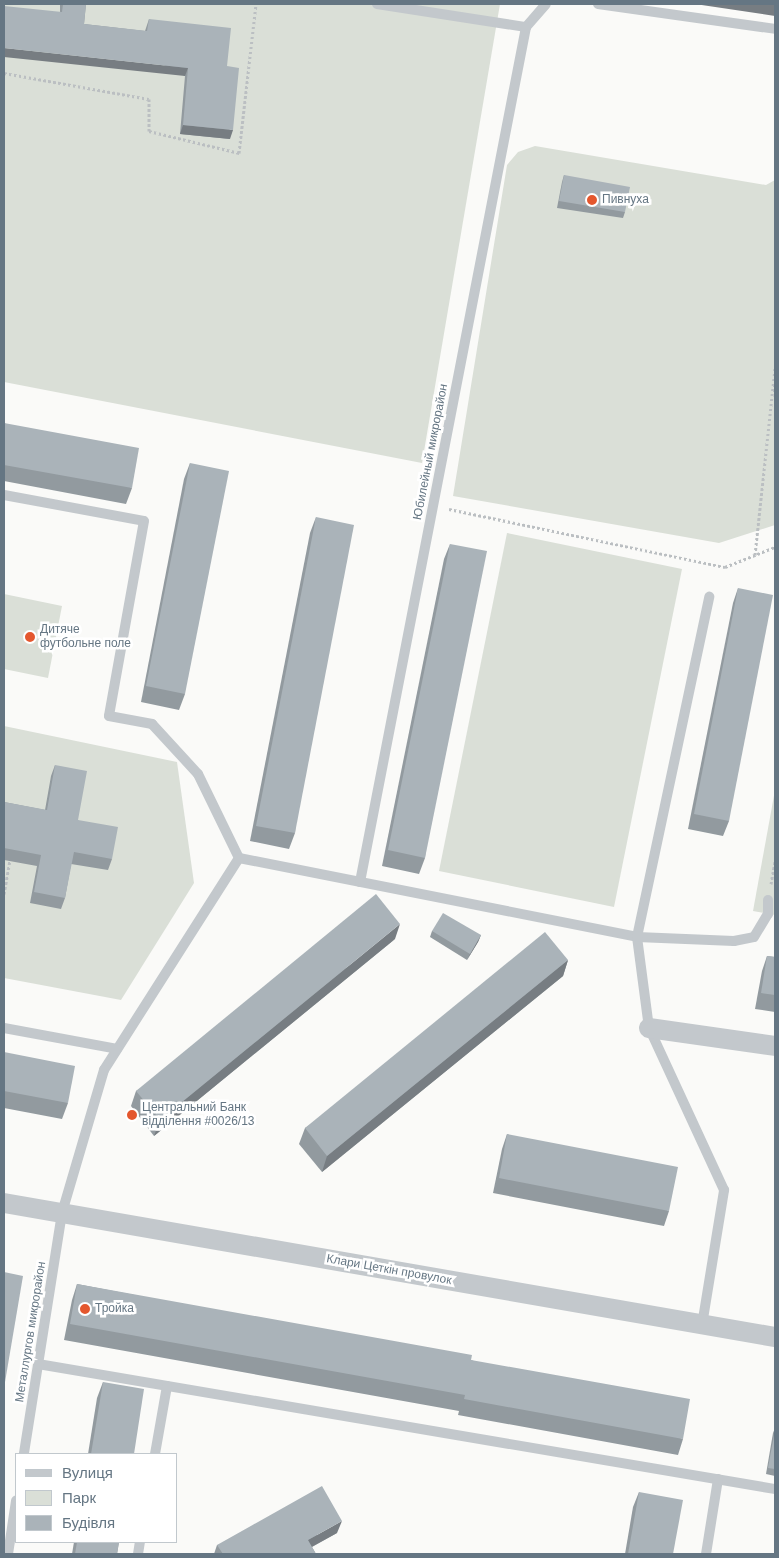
<!DOCTYPE html>
<html>
<head>
<meta charset="utf-8">
<style>
	body { margin:0 }
	#map { position:relative; width:779px; height:1558px; overflow:hidden; background:#fafaf8; font-family:Helvetica,sans-serif }
	div>[style] { position:absolute }
	[style*='--x'] { left:calc(var(--x)*1px); top:calc(var(--y)*1px); width:calc(var(--w)*1px); rotate:calc(var(--a)*1deg) }
	.green>* { inset:0; background:#dadfd7 }
	.path>* { height:3px; margin-top:-1.5px; transform-origin:0; background:repeating-linear-gradient(90deg,#bbbfc2 0 2.5px,transparent 0 5px) }
	.lane>* { height:10px; margin:-5px; padding:0 5px; transform-origin:5px; border-radius:5px; background:#c3c8cc }
	.street>* { height:20px; margin:-10px; padding:0 10px; transform-origin:10px; border-radius:10px; background:#c3c8cc }
	.wall>* { inset:0; background:#929a9f }
	.shaded-wall>* { inset:0; background:#777d82 }
	.building>* { inset:0; background:#aab3b9 }
	.dots>* { width:14px; height:14px; translate:-50% -50%; box-sizing:border-box; border:2px solid #fff; border-radius:50% }
	span { translate:-50% -50%; white-space:nowrap; text-align:center; line-height:1.15; -webkit-text-stroke:5px #fff; paint-order:stroke }
	.poi-label { font-size:12px; color:#657683 }
	.left { translate:0 -50%; text-align:left }
	.street-label { font-size:12px; color:#657683 }
	.frame { position:absolute; inset:0; border:5px solid #657683; pointer-events:none }
	.legend { position:absolute; left:15px; top:1453px; width:162px; height:90px; box-sizing:border-box; background:#fff; border:1px solid #c1c8cd; margin:0; padding:6px 9px; list-style:none; font-size:15px; color:#657683 }
	.legend li { display:flex; align-items:center; gap:10px; height:25px }
	.legend b { width:25px; border:1px solid #c1c8cd }
</style>
</head>
<body>
<div id="map">
	<div class="green">
		<div style="clip-path:polygon(4px 4px,500px 4px,422px 463px,4px 382px)"></div>
		<div style="clip-path:polygon(535px 146px,766px 185px,775px 180px,775px 525px,719px 543px,453px 496px,507px 165px,518px 152px)"></div>
		<div style="clip-path:polygon(507px 533px,682px 569px,614px 907px,439px 871px)"></div>
		<div style="clip-path:polygon(4px 594px,62px 606px,48px 678px,4px 669px)"></div>
		<div style="clip-path:polygon(4px 726px,177px 762px,194px 883px,121px 1000px,4px 978px)"></div>
		<div style="clip-path:polygon(775px 790px,775px 915px,753px 911px)"></div>
	</div>
	<div class="path">
		<div style="--x:4;--y:73;--w:147;--a:10.2"></div>
		<div style="--x:149;--y:99;--w:32;--a:90"></div>
		<div style="--x:149;--y:131;--w:93;--a:13.7"></div>
		<div style="--x:239;--y:153;--w:150;--a:-83.5"></div>
		<div style="--x:449;--y:509;--w:282;--a:11.9"></div>
		<div style="--x:725;--y:567;--w:54;--a:-21.8"></div>
		<div style="--x:755;--y:555;--w:188;--a:-83.9"></div>
		<div style="--x:771;--y:884;--w:23;--a:-80"></div>
		<div style="--x:4;--y:894;--w:34;--a:-80"></div>
	</div>
	<div class="lane">
		<div style="--x:377;--y:4;--w:151;--a:8.8"></div>
		<div style="--x:598;--y:4;--w:179;--a:8"></div>
		<div style="--x:526;--y:27;--w:30;--a:-49"></div>
		<div style="--x:4;--y:495;--w:142;--a:10.5"></div>
		<div style="--x:144;--y:521;--w:198;--a:100.2"></div>
		<div style="--x:109;--y:716;--w:44;--a:10.5"></div>
		<div style="--x:152;--y:724;--w:68;--a:47.4"></div>
		<div style="--x:198;--y:774;--w:93;--a:64"></div>
		<div style="--x:239;--y:858;--w:251;--a:122.5"></div>
		<div style="--x:104;--y:1070;--w:149;--a:106.4"></div>
		<div style="--x:62;--y:1213;--w:244;--a:99"></div>
		<div style="--x:239;--y:858;--w:406;--a:11.2"></div>
		<div style="--x:637;--y:937;--w:97;--a:2.4"></div>
		<div style="--x:734;--y:941;--w:20;--a:-11"></div>
		<div style="--x:754;--y:937;--w:27;--a:-59"></div>
		<div style="--x:768;--y:914;--w:14;--a:-90"></div>
		<div style="--x:360;--y:882;--w:871;--a:-79.01"></div>
		<div style="--x:4;--y:1028;--w:115;--a:10.5"></div>
		<div style="--x:702;--y:1325;--w:137;--a:-80.7"></div>
		<div style="--x:724;--y:1190;--w:179;--a:-114.8"></div>
		<div style="--x:649;--y:1028;--w:92;--a:-97.5"></div>
		<div style="--x:637;--y:937;--w:348;--a:-78"></div>
		<div style="--x:38;--y:1364;--w:748;--a:9.63"></div>
		<div style="--x:155;--y:1454;--w:69;--a:-80"></div>
		<div style="--x:8;--y:1554;--w:54;--a:-81.4"></div>
		<div style="--x:138;--y:1554;--w:12;--a:-81"></div>
		<div style="--x:706;--y:1554;--w:76;--a:-80.9"></div>
	</div>
	<div class="street">
		<div style="--x:649;--y:1028;--w:127;--a:8.1"></div>
		<div style="--x:4;--y:1203;--w:783;--a:9.86"></div>
	</div>
	<div class="wall">
		<div style="clip-path:polygon(60px 4px,86px 4px,84px 24px,145px 31px,149px 19px,227px 66px,230px 139px,180px 134px,185px 76px,60px 12px)"></div>
		<div style="clip-path:polygon(564px 175px,625px 212px,623px 218px,557px 208px,562px 182px)"></div>
		<div style="clip-path:polygon(4px 423px,132px 488px,126px 504px,4px 481px)"></div>
		<div style="clip-path:polygon(190px 463px,185px 694px,179px 710px,141px 702px,184px 479px)"></div>
		<div style="clip-path:polygon(316px 517px,295px 833px,289px 849px,250px 841px,310px 533px)"></div>
		<div style="clip-path:polygon(450px 544px,425px 858px,419px 874px,382px 866px,444px 559px)"></div>
		<div style="clip-path:polygon(738px 588px,729px 821px,723px 836px,688px 829px,733px 603px)"></div>
		<div style="clip-path:polygon(55px 765px,78px 820px,112px 859px,108px 870px,71px 864px,65px 898px,61px 909px,30px 903px,37px 866px,4px 860px,4px 802px,45px 810px,51px 776px)"></div>
		<div style="clip-path:polygon(432px 931px,481px 935px,478px 942px,467px 960px,430px 937px)"></div>
		<div style="clip-path:polygon(395px 939px,154px 1136px,131px 1106px,136px 1091px)"></div>
		<div style="clip-path:polygon(767px 956px,775px 957px,775px 1012px,755px 1009px,762px 971px)"></div>
		<div style="clip-path:polygon(568px 960px,563px 976px,322px 1172px,299px 1144px,305px 1128px)"></div>
		<div style="clip-path:polygon(4px 1052px,68px 1103px,62px 1119px,4px 1108px)"></div>
		<div style="clip-path:polygon(507px 1134px,669px 1211px,664px 1226px,493px 1193px,502px 1149px)"></div>
		<div style="clip-path:polygon(77px 1284px,471px 1360px,683px 1439px,678px 1455px,458px 1415px,459px 1411px,64px 1340px,72px 1300px)"></div>
		<div style="clip-path:polygon(103px 1382px,134px 1454px,88px 1454px,97px 1398px)"></div>
		<div style="clip-path:polygon(775px 1428px,775px 1476px,766px 1474px,773px 1433px)"></div>
		<div style="clip-path:polygon(639px 1492px,673px 1554px,625px 1554px,633px 1507px)"></div>
		<div style="clip-path:polygon(337px 1533px,312px 1547px,316px 1554px,214px 1554px,217px 1545px)"></div>
		<div style="clip-path:polygon(74px 1542px,119px 1542px,117px 1554px,72px 1554px)"></div>
	</div>
	<div class="shaded-wall">
		<div style="clip-path:polygon(695px 4px,775px 4px,775px 16px)"></div>
		<div style="clip-path:polygon(4px 48px,188px 68px,185px 76px,4px 57px)"></div>
		<div style="clip-path:polygon(183px 125px,233px 130px,230px 139px,180px 134px)"></div>
		<div style="clip-path:polygon(400px 924px,395px 939px,154px 1136px,160px 1120px)"></div>
		<div style="clip-path:polygon(481px 935px,478px 942px,467px 960px,470px 954px)"></div>
		<div style="clip-path:polygon(568px 960px,563px 976px,322px 1172px,327px 1156px)"></div>
		<div style="clip-path:polygon(342px 1521px,337px 1533px,304px 1551px,308px 1540px)"></div>
	</div>
	<div class="building">
		<div style="clip-path:polygon(63px 4px,86px 4px,84px 24px,147px 31px,149px 19px,231px 28px,227px 66px,239px 68px,233px 130px,183px 125px,188px 68px,4px 48px,4px 6px,62px 12px)"></div>
		<div style="clip-path:polygon(564px 175px,630px 187px,625px 212px,559px 201px)"></div>
		<div style="clip-path:polygon(4px 423px,139px 448px,132px 488px,4px 465px)"></div>
		<div style="clip-path:polygon(190px 463px,229px 471px,185px 694px,146px 686px)"></div>
		<div style="clip-path:polygon(316px 517px,354px 525px,295px 833px,256px 826px)"></div>
		<div style="clip-path:polygon(450px 544px,487px 551px,425px 858px,388px 850px)"></div>
		<div style="clip-path:polygon(738px 588px,773px 595px,729px 821px,694px 814px)"></div>
		<div style="clip-path:polygon(55px 765px,87px 771px,78px 820px,118px 827px,112px 859px,74px 852px,65px 898px,34px 892px,41px 855px,4px 848px,4px 802px,47px 810px)"></div>
		<div style="clip-path:polygon(376px 894px,400px 924px,160px 1120px,136px 1091px)"></div>
		<div style="clip-path:polygon(443px 913px,481px 935px,470px 954px,432px 931px)"></div>
		<div style="clip-path:polygon(545px 932px,568px 960px,327px 1156px,305px 1128px)"></div>
		<div style="clip-path:polygon(767px 956px,775px 957px,775px 995px,761px 993px)"></div>
		<div style="clip-path:polygon(4px 1052px,75px 1066px,68px 1103px,4px 1091px)"></div>
		<div style="clip-path:polygon(507px 1134px,678px 1167px,669px 1211px,499px 1178px)"></div>
		<div style="clip-path:polygon(4px 1272px,23px 1276px,4px 1388px)"></div>
		<div style="clip-path:polygon(77px 1284px,472px 1355px,471px 1360px,690px 1399px,683px 1439px,464px 1399px,465px 1395px,70px 1324px)"></div>
		<div style="clip-path:polygon(103px 1382px,144px 1389px,134px 1454px,91px 1454px)"></div>
		<div style="clip-path:polygon(775px 1430px,775px 1469px,768px 1468px)"></div>
		<div style="clip-path:polygon(322px 1486px,342px 1521px,308px 1540px,316px 1554px,223px 1554px,217px 1545px)"></div>
		<div style="clip-path:polygon(639px 1492px,683px 1500px,673px 1554px,628px 1554px)"></div>
		<div style="clip-path:polygon(77px 1542px,119px 1542px,117px 1554px,75px 1554px)"></div>
	</div>
	<div class="dots">
		<div style="left:592px;top:200px;background:#e4572e"></div>
		<div style="left:30px;top:637px;background:#e4572e"></div>
		<div style="left:132px;top:1115px;background:#e4572e"></div>
		<div style="left:85px;top:1309px;background:#e4572e"></div>
	</div>
	<div class="poi-label">
		<span class="left" style="left:602px;top:200px">Пивнуха</span>
		<span class="left" style="left:40px;top:637px">Дитяче<br>футбольне поле</span>
		<span class="left" style="left:142px;top:1115px">Центральний Банк<br>відділення #0026/13</span>
		<span class="left" style="left:95px;top:1309px">Тройка</span>
	</div>
	<div class="street-label">
		<span style="left:431px;top:452px;rotate:-79deg">Юбилейный микрорайон</span>
		<span style="left:389px;top:1270px;rotate:10deg">Клари Цеткін провулок</span>
		<span style="left:31px;top:1332px;rotate:-81deg">Металлургов микрорайон</span>
	</div>
	<div class="frame"></div>
	<ul class="legend">
	<li><b style="height:6px;background:#c3c8cc"></b>Вулиця</li>
	<li><b style="height:14px;background:#dadfd7"></b>Парк</li>
	<li><b style="height:14px;background:#aab3b9"></b>Будівля</li>
	</ul>
</div>
</body>
</html>
